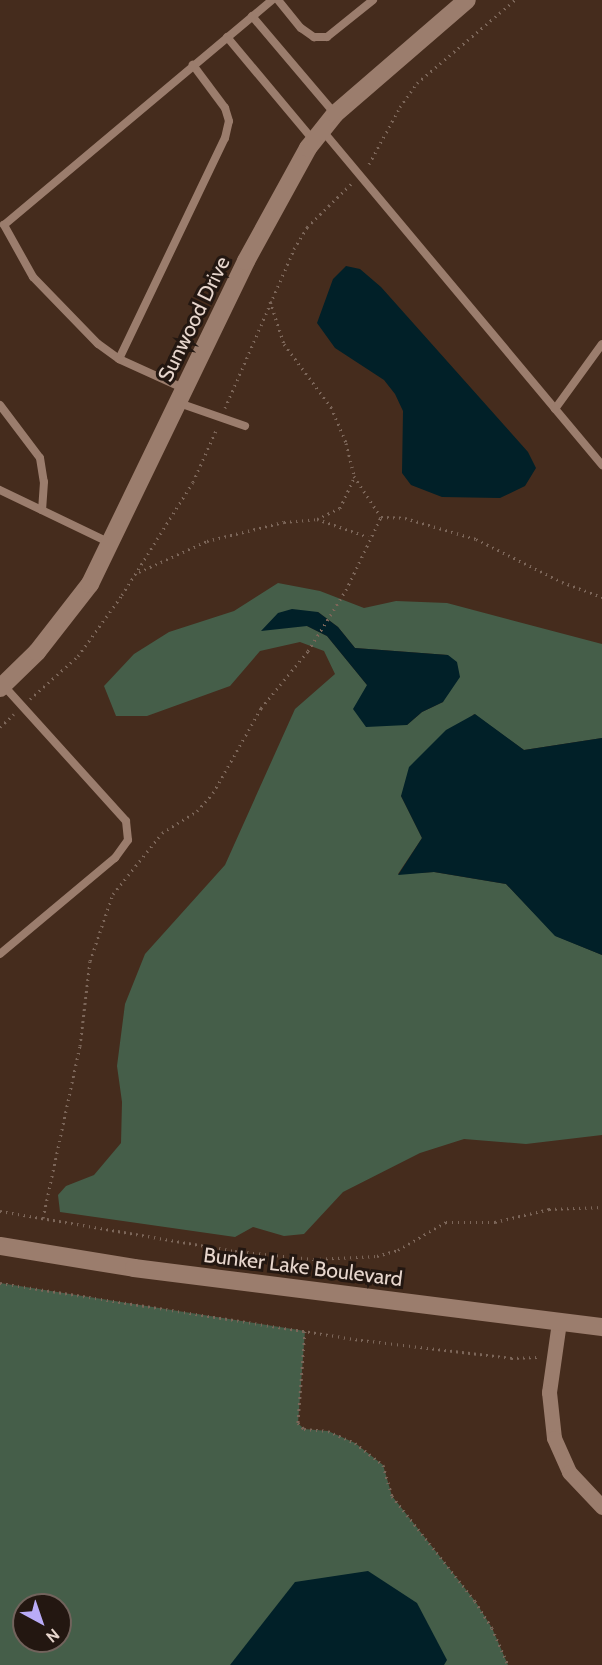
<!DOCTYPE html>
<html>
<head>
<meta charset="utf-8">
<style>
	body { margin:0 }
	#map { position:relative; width:602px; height:1665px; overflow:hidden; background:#452c1d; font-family:Cabin,sans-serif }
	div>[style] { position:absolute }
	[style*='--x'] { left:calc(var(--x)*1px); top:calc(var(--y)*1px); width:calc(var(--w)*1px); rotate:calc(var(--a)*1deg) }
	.green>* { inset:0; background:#455e49 }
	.water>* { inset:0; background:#012028 }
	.path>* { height:3px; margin-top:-1.5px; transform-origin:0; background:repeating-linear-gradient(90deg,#7c6659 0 1.5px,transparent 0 6px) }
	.lane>* { height:8px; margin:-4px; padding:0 4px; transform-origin:4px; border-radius:4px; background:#9b7d6d }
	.street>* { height:15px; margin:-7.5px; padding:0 7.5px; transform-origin:7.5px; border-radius:7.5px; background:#9b7d6d }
	.secondary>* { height:18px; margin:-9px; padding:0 9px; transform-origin:9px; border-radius:9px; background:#9b7d6d }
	span { translate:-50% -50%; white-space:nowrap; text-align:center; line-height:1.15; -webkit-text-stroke:6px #231711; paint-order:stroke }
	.street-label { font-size:21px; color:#e7d6cd }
	.north { position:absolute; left:12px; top:1593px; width:60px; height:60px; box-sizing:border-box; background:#231711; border:2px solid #71635c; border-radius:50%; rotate:140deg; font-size:16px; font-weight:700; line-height:24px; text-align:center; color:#e7d6cd }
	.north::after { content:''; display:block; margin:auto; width:21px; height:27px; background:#b9abf7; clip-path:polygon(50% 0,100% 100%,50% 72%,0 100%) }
</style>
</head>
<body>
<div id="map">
	<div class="green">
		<div style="clip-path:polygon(evenodd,278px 583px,320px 591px,364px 608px,396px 601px,447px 603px,602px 644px,602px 738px,524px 750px,474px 714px,401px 796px,422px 838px,398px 874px,434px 872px,506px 884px,556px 936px,602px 955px,602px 1135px,526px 1144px,464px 1139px,420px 1153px,343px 1192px,304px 1234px,284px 1236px,253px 1227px,235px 1237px,60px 1212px,58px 1195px,66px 1186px,94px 1175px,121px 1143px,122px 1102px,117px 1066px,125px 1004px,145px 954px,225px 865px,295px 709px,335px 674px,324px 651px,300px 642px,260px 651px,230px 686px,147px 716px,116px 716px,104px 686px,134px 654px,169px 632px,234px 611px,278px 583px,318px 612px,338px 627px,355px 648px,448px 655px,443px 702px,422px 712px,407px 725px,367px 685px,327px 636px,307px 626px,291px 626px,318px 612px)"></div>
		<div style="clip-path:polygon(evenodd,0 1283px,305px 1331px,298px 1423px,304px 1429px,328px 1431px,355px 1443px,383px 1465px,392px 1496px,475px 1601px,492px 1628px,508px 1665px,0 1665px,0 1283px,24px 1605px,60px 1605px,60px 1641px,24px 1641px,24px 1605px)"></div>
	</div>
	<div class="water">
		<div style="clip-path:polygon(346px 266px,360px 269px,381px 287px,528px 452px,536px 468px,525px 486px,500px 498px,442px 497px,411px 485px,402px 473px,403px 411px,395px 394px,384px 380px,335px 348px,317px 323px,333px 279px)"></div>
		<div style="clip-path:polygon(292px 609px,318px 612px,338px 627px,355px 648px,448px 655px,457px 662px,460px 677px,443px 702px,422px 712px,407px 725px,366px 727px,353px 709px,367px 685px,327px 636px,307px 626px,261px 631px,278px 613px)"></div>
		<div style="clip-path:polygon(475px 714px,524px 750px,602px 738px,602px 955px,555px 936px,506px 884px,434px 872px,398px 875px,422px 838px,401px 796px,409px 767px,446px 730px)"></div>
		<div style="clip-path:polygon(368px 1571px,417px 1603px,447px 1660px,444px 1665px,230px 1665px,295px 1582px)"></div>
	</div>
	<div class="path">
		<div style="--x:369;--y:164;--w:65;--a:-61.5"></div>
		<div style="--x:400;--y:107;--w:29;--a:-55"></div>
		<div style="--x:417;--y:83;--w:128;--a:-40.3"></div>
		<div style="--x:270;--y:301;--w:45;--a:72"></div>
		<div style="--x:284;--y:344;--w:79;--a:53.3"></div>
		<div style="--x:331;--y:407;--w:39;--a:67"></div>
		<div style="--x:346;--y:443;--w:34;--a:76"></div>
		<div style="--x:354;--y:476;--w:49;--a:56.6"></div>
		<div style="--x:225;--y:408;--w:173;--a:-66.5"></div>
		<div style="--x:294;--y:249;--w:26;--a:-59"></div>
		<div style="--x:307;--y:227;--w:62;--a:-44.3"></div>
		<div style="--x:317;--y:519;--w:25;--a:-26"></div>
		<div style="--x:340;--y:508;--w:33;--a:-65"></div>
		<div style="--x:139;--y:572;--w:75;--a:-24.5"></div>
		<div style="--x:207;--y:541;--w:79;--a:-13.9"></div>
		<div style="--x:284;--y:522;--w:33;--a:-5"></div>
		<div style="--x:317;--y:519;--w:54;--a:19.4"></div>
		<div style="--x:30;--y:699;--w:64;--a:-41.9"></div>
		<div style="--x:78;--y:656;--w:75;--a:-54.2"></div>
		<div style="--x:122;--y:595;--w:133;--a:-57.9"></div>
		<div style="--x:193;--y:482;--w:59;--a:-66"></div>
		<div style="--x:0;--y:727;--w:19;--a:-43"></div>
		<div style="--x:0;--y:1211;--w:238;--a:9.7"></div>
		<div style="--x:235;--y:1251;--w:79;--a:5.8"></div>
		<div style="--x:314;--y:1259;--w:63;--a:-2.7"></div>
		<div style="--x:377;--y:1256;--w:22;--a:-16"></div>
		<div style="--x:398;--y:1250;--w:56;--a:-30.3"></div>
		<div style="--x:446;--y:1222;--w:49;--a:0"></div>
		<div style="--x:495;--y:1222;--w:56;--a:-13.5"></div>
		<div style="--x:549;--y:1209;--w:53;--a:-2.2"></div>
		<div style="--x:43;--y:1218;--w:176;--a:-77.9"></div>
		<div style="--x:80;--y:1046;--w:86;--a:-83.3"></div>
		<div style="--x:90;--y:961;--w:71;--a:-71.1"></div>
		<div style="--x:113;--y:894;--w:78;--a:-51.2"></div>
		<div style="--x:162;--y:833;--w:41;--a:-32.2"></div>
		<div style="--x:197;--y:811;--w:24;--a:-48"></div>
		<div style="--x:213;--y:793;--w:98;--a:-60.5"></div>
		<div style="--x:261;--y:708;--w:74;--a:-50.5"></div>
		<div style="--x:308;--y:651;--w:72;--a:-58.1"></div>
		<div style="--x:346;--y:590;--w:81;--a:-64.4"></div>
		<div style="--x:381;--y:517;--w:24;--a:2"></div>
		<div style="--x:405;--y:518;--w:74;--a:16.5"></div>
		<div style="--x:476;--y:539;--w:96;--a:26.6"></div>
		<div style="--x:562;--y:582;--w:43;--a:20.6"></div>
		<div style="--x:0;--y:1283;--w:365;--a:9"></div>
		<div style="--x:361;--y:1340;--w:151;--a:6.8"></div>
		<div style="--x:511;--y:1358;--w:27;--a:-2"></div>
		<div style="--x:305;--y:1331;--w:92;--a:94.4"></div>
		<div style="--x:298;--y:1423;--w:8;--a:45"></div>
		<div style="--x:304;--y:1429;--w:24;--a:5"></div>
		<div style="--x:328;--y:1431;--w:30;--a:24"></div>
		<div style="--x:355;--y:1443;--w:36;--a:38"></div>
		<div style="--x:383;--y:1465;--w:32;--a:74"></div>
		<div style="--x:392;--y:1496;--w:134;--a:51.7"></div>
		<div style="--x:475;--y:1601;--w:32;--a:58"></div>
		<div style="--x:492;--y:1628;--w:40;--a:66.6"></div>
	</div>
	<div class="lane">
		<div style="--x:278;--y:0;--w:36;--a:51"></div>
		<div style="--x:301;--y:28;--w:16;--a:35"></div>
		<div style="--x:314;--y:37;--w:13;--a:0"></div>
		<div style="--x:327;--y:37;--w:59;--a:-38.8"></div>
		<div style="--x:252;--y:16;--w:128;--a:49.7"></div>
		<div style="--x:227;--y:37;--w:134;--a:50.1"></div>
		<div style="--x:322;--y:130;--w:437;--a:50.1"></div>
		<div style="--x:119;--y:359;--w:245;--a:-64.4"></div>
		<div style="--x:225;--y:138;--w:17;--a:-77"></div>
		<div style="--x:229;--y:121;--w:14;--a:-107"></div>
		<div style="--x:225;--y:108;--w:54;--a:-126.7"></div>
		<div style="--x:185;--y:389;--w:72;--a:-155.6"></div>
		<div style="--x:119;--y:359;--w:26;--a:-144"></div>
		<div style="--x:98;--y:344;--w:93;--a:-134.1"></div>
		<div style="--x:33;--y:277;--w:60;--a:-119.1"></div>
		<div style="--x:4;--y:225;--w:350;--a:-40"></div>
		<div style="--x:179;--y:403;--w:70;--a:19.2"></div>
		<div style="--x:0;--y:405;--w:66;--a:53"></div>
		<div style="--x:40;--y:458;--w:24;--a:81"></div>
		<div style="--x:44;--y:482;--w:28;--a:94"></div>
		<div style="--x:555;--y:409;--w:80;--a:-54.1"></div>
		<div style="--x:0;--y:490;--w:122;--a:25.7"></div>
		<div style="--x:0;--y:954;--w:150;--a:-39.9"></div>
		<div style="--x:115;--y:858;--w:22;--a:-54"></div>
		<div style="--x:128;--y:840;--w:19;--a:-96"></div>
		<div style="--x:126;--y:821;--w:183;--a:-132.1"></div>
	</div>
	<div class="street">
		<div style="--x:559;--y:1322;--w:71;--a:98.1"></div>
		<div style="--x:549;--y:1392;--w:46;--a:83.8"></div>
		<div style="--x:554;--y:1438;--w:37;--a:66"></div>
		<div style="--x:569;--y:1472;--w:48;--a:46.7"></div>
	</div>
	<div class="secondary">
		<div style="--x:0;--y:688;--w:52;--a:-44.2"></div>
		<div style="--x:37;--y:652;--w:86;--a:-52.1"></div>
		<div style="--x:90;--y:584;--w:359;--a:-64.2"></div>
		<div style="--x:246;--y:261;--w:129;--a:-61.2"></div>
		<div style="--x:308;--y:148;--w:43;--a:-51.5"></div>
		<div style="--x:335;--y:114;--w:174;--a:-40.8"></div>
		<div style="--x:0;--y:1246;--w:136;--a:9.3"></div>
		<div style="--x:134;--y:1268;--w:472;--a:7.2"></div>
	</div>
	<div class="street-label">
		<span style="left:194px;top:319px;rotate:-64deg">Sunwood Drive</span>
		<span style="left:303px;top:1267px;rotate:7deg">Bunker Lake Boulevard</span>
	</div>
	<div class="north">N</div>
</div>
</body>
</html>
